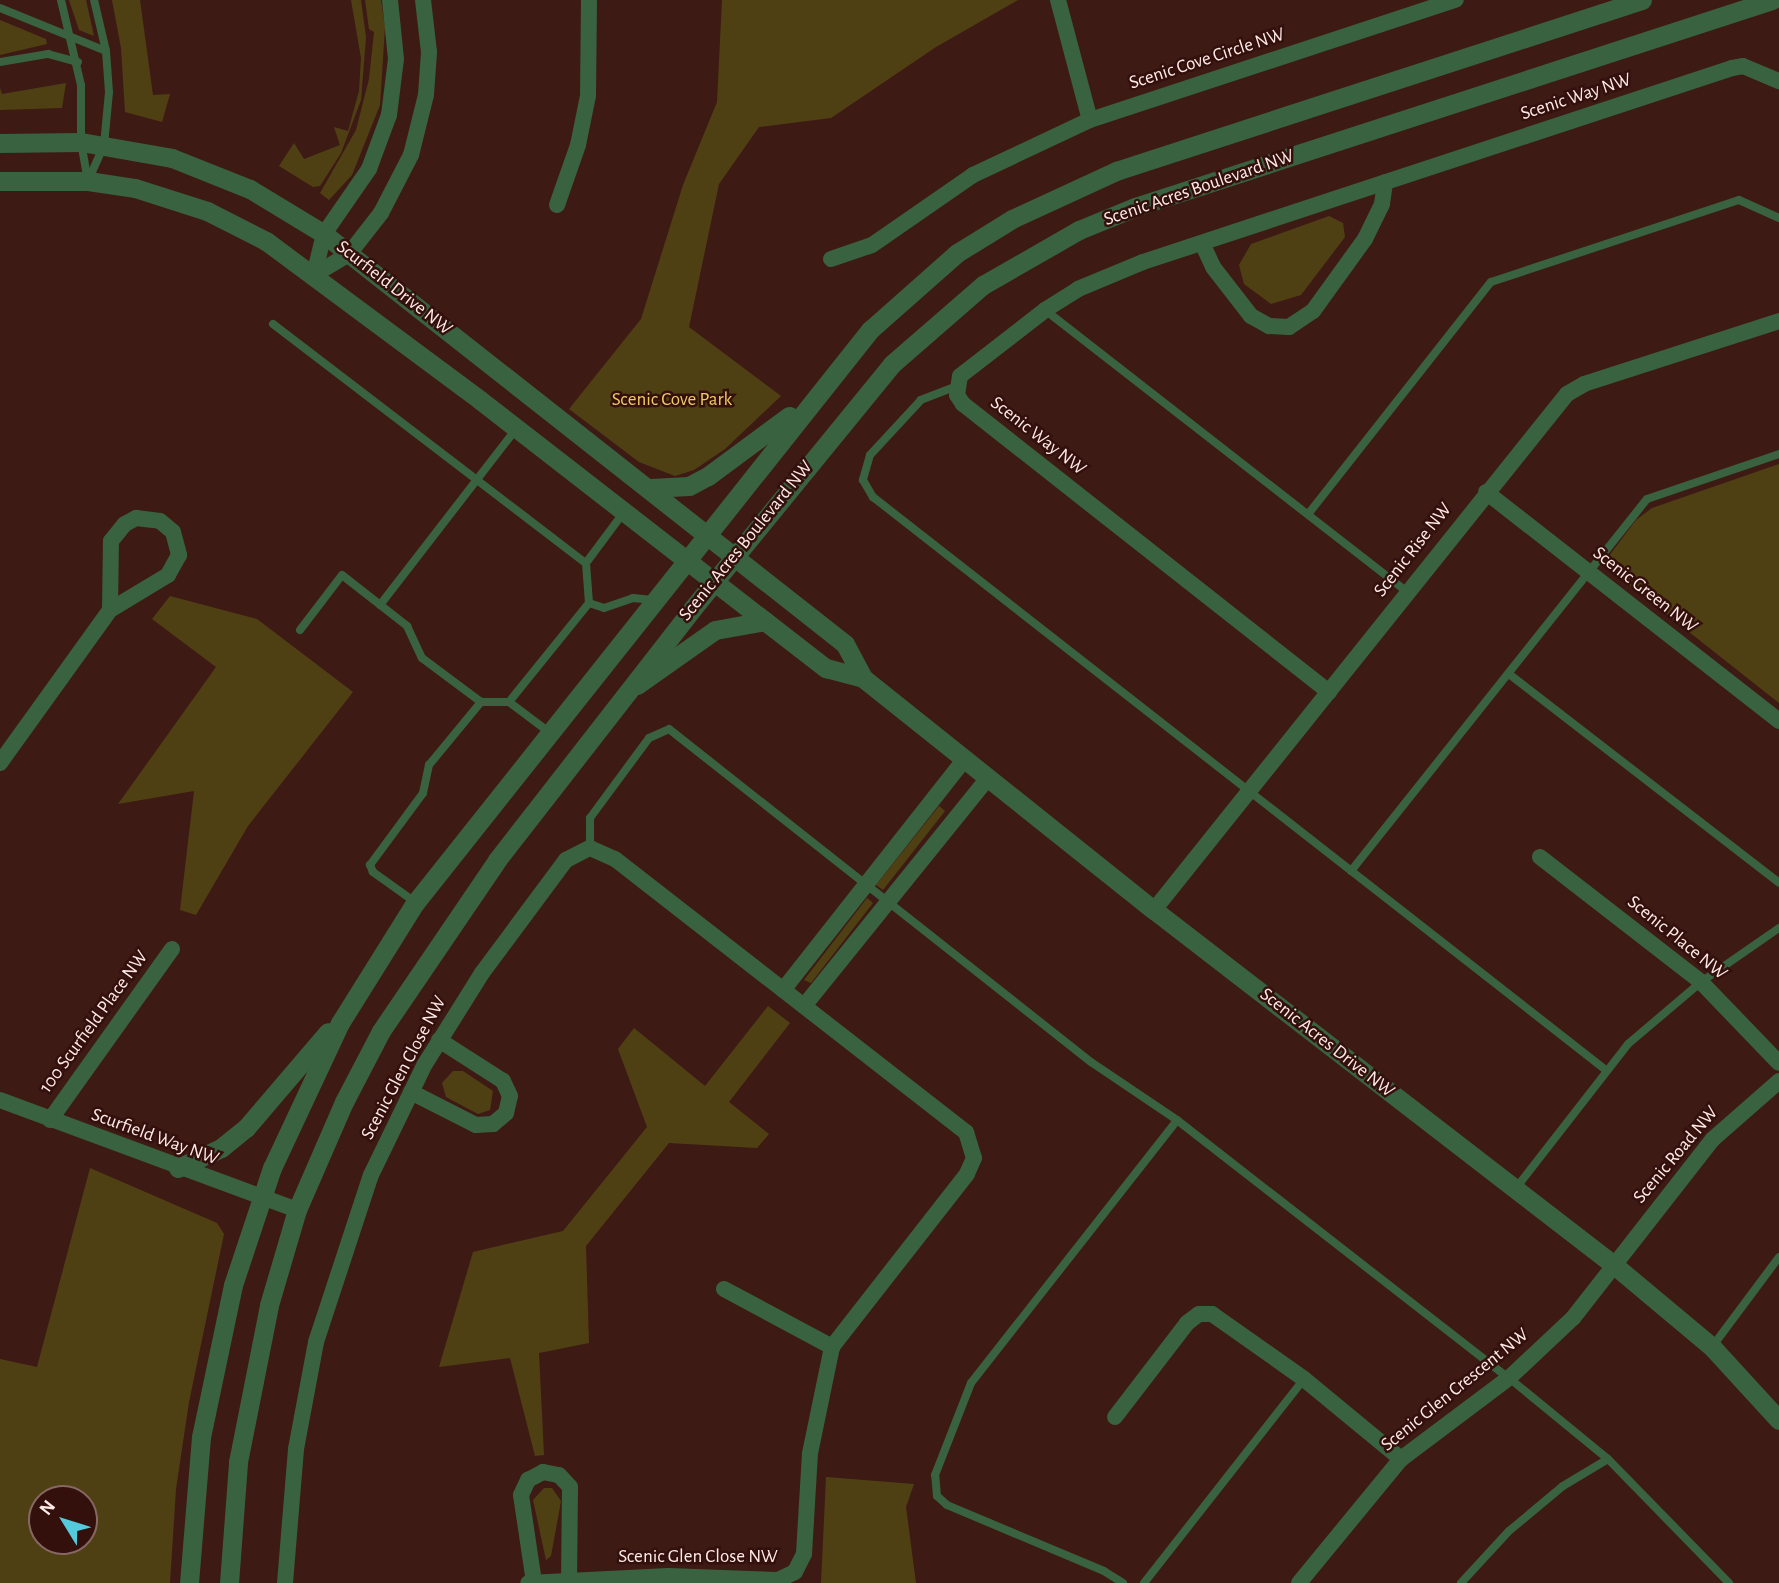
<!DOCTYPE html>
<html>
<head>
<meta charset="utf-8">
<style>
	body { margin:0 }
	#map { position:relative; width:1779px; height:1583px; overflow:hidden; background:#3e1a15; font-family:"Alegreya Sans",sans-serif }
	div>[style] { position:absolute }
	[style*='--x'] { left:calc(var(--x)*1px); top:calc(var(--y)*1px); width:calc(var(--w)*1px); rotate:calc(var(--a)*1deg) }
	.green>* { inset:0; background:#4f4014 }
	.service>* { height:8px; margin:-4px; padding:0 4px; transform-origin:4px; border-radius:4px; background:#396241 }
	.minor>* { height:16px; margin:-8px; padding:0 8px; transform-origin:8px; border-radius:8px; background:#396241 }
	.tertiary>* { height:19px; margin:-9.5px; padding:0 9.5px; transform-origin:9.5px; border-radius:9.5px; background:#396241 }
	span { translate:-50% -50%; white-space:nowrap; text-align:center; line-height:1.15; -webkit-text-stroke:5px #33100c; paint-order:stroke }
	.street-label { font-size:19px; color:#ffeae7 }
	.park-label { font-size:19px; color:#f1cb64 }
	.north { position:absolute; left:28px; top:1485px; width:70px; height:70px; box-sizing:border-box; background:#33100c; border:2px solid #856764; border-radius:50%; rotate:308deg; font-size:19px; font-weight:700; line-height:28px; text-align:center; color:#ffeae7 }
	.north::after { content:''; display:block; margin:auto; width:24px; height:32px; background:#54cadc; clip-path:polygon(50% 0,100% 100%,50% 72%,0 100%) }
</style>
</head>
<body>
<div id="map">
	<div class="green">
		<div style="clip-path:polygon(69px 0,86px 0,94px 36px,79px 30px)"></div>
		<div style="clip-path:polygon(112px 0,140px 0,153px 95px,170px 94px,162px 122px,125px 112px,121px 48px)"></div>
		<div style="clip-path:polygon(351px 0,361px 0,366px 37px,361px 100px,341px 153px,320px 186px,313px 187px,279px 166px,294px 143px,304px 159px,340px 145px,334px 127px,348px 131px,359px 91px,361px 58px)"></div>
		<div style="clip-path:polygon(365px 0,381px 0,385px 27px,380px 105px,352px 175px,329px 200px,320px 193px,356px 130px,369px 79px,374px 32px,369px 29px)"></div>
		<div style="clip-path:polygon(722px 0,1018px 0,936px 47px,831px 118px,759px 127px,719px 184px,689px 327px,781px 396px,725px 449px,694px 470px,675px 476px,639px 462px,569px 409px,641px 319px,683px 185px,717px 102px)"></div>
		<div style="clip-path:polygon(0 20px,46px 39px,47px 44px,0 55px)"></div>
		<div style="clip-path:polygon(66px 83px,62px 108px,0 110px,0 88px,2px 94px)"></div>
		<div style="clip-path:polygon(1329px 216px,1343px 223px,1345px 237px,1301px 295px,1271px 304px,1244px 284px,1239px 265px,1251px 244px)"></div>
		<div style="clip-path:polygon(1779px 464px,1779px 703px,1603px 564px,1636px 520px,1652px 508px)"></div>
		<div style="clip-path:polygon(170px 596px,257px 619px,353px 692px,248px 826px,196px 915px,180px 910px,194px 791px,118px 804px,216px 667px,152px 619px)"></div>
		<div style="clip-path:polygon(939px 806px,945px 811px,883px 890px,876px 885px)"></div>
		<div style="clip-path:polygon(867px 898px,873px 903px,811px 983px,804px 980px)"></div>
		<div style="clip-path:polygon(768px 1006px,790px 1023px,729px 1102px,769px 1134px,757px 1148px,669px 1143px,586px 1246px,589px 1343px,539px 1353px,544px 1455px,535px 1456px,510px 1358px,439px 1367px,473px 1252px,563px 1231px,647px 1127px,618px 1049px,634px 1028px,705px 1086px)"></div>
		<div style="clip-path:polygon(453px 1071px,463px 1071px,493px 1091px,490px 1110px,478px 1114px,446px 1097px,442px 1083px)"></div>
		<div style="clip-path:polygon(evenodd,90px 1168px,217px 1223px,224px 1234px,189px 1402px,176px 1489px,170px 1583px,0 1583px,0 1359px,37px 1367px,90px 1168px,84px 1499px,84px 1541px,42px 1541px,42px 1499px,84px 1499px)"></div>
		<div style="clip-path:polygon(826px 1477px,914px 1484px,906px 1507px,916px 1583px,821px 1583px)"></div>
		<div style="clip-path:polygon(544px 1488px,552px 1488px,561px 1501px,551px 1556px,546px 1560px,533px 1500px)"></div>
	</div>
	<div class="service">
		<div style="--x:61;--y:0;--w:87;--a:76.8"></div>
		<div style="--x:81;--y:85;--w:57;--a:90"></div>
		<div style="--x:81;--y:142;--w:40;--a:80"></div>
		<div style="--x:0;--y:8;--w:114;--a:22.1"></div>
		<div style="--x:0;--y:62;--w:49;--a:-9.5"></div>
		<div style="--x:48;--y:54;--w:31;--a:15"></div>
		<div style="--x:88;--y:181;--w:39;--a:-66"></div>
		<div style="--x:104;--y:145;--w:53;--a:-84.6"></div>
		<div style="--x:109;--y:92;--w:41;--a:-94.2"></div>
		<div style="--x:106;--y:51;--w:52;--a:-103.2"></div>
		<div style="--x:1045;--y:310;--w:459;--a:37.9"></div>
		<div style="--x:273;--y:324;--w:394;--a:37.4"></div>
		<div style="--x:957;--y:386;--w:39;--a:159"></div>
		<div style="--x:921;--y:400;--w:75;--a:132.8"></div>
		<div style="--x:870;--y:455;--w:26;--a:106"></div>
		<div style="--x:863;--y:480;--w:20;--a:60"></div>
		<div style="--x:873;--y:497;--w:930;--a:38.02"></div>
		<div style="--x:1309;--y:513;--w:294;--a:-51.8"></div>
		<div style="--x:1491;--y:282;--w:261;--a:-18.3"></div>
		<div style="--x:1739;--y:200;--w:44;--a:24.2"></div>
		<div style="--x:589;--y:603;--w:16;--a:18"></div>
		<div style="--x:604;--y:608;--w:31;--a:-19"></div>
		<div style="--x:633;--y:598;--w:20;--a:6"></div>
		<div style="--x:380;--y:605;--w:224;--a:-52.3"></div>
		<div style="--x:300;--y:630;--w:69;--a:-52.6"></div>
		<div style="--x:342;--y:575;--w:83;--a:38.1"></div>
		<div style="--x:407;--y:626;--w:35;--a:65"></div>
		<div style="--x:422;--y:658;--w:74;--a:36.7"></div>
		<div style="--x:481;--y:702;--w:28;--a:0"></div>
		<div style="--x:509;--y:702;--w:50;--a:36.9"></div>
		<div style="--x:1509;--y:674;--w:341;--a:37.7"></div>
		<div style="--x:509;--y:702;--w:127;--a:-51.1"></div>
		<div style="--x:589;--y:603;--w:40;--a:-94.3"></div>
		<div style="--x:586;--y:563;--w:64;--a:-53.3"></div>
		<div style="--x:590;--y:848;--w:30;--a:-90"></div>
		<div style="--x:590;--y:818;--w:99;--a:-53.6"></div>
		<div style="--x:649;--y:738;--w:22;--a:-24"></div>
		<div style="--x:669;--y:729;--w:538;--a:38.28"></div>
		<div style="--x:1091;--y:1062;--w:104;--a:34"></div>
		<div style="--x:1177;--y:1120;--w:420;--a:37.9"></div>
		<div style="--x:1509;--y:1378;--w:128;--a:39.3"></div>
		<div style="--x:1608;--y:1459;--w:173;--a:45.7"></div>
		<div style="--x:1351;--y:871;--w:475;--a:-51.5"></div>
		<div style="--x:1647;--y:499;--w:139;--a:-18.8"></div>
		<div style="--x:415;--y:902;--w:52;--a:-144.5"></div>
		<div style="--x:373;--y:872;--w:8;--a:-113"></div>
		<div style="--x:370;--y:865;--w:89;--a:-53.6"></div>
		<div style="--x:423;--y:793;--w:29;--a:-78"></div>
		<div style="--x:429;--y:765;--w:82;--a:-50.5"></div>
		<div style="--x:1516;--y:1188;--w:182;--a:-52.1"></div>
		<div style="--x:1628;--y:1044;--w:96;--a:-40.3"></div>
		<div style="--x:1701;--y:982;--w:95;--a:-34.7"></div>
		<div style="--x:1712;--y:1347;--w:112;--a:-53.3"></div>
		<div style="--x:1123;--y:1583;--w:22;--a:-148"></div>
		<div style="--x:1104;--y:1571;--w:170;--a:-157.2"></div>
		<div style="--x:947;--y:1505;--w:13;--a:-138"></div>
		<div style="--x:937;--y:1496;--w:21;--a:-95"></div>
		<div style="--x:935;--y:1475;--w:99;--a:-68.6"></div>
		<div style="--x:971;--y:1383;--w:334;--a:-51.9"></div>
		<div style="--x:1144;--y:1583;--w:259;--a:-51.9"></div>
		<div style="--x:1461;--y:1583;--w:71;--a:-47.3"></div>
		<div style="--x:1509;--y:1531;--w:70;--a:-39.8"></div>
		<div style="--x:1563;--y:1486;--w:52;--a:-31"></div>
	</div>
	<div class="minor">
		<div style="--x:1058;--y:0;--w:124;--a:75.1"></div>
		<div style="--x:1090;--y:120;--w:385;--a:-18.2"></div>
		<div style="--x:557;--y:205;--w:64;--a:-70.7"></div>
		<div style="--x:578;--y:145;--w:50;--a:-78.5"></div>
		<div style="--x:588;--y:96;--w:96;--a:-89.4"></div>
		<div style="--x:1202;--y:243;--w:26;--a:65"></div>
		<div style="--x:1213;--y:267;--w:62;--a:52.2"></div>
		<div style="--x:1251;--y:316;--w:21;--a:29"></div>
		<div style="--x:1269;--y:326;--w:20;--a:3"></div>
		<div style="--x:1289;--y:327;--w:29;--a:-34"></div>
		<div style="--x:1313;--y:311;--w:89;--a:-54.2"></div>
		<div style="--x:1365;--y:239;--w:39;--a:-64"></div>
		<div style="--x:1382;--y:204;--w:22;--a:-82"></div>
		<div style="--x:831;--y:259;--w:43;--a:-18.9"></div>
		<div style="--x:872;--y:245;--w:123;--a:-34.7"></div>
		<div style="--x:973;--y:175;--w:129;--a:-25.2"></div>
		<div style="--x:314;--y:275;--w:41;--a:-31"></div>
		<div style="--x:349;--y:254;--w:52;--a:-52"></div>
		<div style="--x:381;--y:213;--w:65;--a:-62.7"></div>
		<div style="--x:411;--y:155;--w:62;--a:-76"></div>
		<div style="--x:426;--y:95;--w:43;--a:-86"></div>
		<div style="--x:429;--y:52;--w:52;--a:-96.6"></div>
		<div style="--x:314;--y:275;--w:42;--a:-76.3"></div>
		<div style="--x:324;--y:234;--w:79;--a:-55.3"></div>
		<div style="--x:369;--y:169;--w:58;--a:-69.7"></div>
		<div style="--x:389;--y:115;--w:56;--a:-82.9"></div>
		<div style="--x:396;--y:59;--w:59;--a:-95.8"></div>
		<div style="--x:1486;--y:492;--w:372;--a:38"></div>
		<div style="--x:136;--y:518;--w:24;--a:7"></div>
		<div style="--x:160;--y:521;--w:17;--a:40"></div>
		<div style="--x:173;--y:532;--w:24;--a:75"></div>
		<div style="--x:179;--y:555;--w:23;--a:119"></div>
		<div style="--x:168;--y:575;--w:68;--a:148.9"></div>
		<div style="--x:110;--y:610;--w:69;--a:-89.2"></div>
		<div style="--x:111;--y:541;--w:22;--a:-51"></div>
		<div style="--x:125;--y:524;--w:13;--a:-29"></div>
		<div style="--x:1329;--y:692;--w:466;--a:-141.8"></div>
		<div style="--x:963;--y:404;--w:11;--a:-124"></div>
		<div style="--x:957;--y:395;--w:19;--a:-81"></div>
		<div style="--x:960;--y:376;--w:108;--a:-37.8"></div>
		<div style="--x:1045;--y:310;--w:39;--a:-32"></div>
		<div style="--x:1078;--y:289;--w:70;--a:-22.6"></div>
		<div style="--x:1143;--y:262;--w:620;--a:-18.23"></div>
		<div style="--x:1732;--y:68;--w:11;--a:-10"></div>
		<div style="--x:1743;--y:66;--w:39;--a:23"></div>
		<div style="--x:0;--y:763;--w:188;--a:-54.3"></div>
		<div style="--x:1540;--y:857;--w:204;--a:37.8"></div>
		<div style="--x:1701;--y:982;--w:112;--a:46.1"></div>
		<div style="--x:1154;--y:910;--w:661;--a:-51.33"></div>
		<div style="--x:1567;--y:394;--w:20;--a:-30"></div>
		<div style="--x:1584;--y:384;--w:205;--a:-17.9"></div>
		<div style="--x:783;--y:990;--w:294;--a:-51.8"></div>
		<div style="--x:804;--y:1006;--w:294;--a:-51.1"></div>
		<div style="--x:411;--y:1092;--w:73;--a:26.9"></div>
		<div style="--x:476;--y:1125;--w:17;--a:-3"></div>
		<div style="--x:493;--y:1124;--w:17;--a:-40"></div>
		<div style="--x:506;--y:1113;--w:17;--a:-77"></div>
		<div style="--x:510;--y:1096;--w:17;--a:-115"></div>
		<div style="--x:503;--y:1081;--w:76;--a:-147.4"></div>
		<div style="--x:0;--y:1100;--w:317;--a:20.3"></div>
		<div style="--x:50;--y:1120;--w:210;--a:-54.5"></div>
		<div style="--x:724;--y:1289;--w:123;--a:28.2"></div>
		<div style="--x:1115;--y:1417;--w:118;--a:-52.5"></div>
		<div style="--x:1187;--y:1323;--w:15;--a:-37"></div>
		<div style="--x:1199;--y:1314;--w:13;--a:0"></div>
		<div style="--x:1212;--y:1314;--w:113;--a:35.2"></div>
		<div style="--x:1304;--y:1379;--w:126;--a:39.5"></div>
		<div style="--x:534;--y:1582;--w:88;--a:-98.5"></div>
		<div style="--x:521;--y:1495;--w:17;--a:-65"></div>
		<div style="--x:528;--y:1480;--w:17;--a:-28"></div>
		<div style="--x:543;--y:1472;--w:16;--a:11"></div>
		<div style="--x:559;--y:1475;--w:16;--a:47"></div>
		<div style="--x:570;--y:1487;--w:92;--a:90.6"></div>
		<div style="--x:285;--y:1583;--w:134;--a:-85.3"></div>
		<div style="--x:296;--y:1449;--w:109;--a:-79.4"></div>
		<div style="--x:316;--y:1342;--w:176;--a:-71.8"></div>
		<div style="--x:371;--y:1175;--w:123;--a:-64.1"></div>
		<div style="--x:425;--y:1064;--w:107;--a:-57.9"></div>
		<div style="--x:482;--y:973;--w:141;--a:-53.4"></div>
		<div style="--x:566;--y:860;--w:27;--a:-27"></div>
		<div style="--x:590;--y:848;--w:27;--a:24"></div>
		<div style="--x:615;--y:859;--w:445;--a:37.9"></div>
		<div style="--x:966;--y:1132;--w:27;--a:73"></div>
		<div style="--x:974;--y:1158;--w:17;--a:114"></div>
		<div style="--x:967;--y:1174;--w:219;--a:128"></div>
		<div style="--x:832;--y:1347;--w:108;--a:101.7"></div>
		<div style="--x:810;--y:1453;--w:101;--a:93.4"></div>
		<div style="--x:804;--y:1554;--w:20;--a:117"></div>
		<div style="--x:795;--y:1572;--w:19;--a:155"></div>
		<div style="--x:778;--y:1580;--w:110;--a:-177.9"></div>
		<div style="--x:668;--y:1576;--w:140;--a:177.1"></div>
		<div style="--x:1299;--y:1583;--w:161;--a:-50.6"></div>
		<div style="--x:1401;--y:1459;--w:135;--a:-36.9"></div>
		<div style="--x:1509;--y:1378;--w:88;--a:-43.2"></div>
		<div style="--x:1573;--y:1318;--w:227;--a:-52"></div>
		<div style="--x:1713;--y:1139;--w:88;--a:-41.3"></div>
	</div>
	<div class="tertiary">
		<div style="--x:0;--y:143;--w:81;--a:-0.7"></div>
		<div style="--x:81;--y:142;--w:92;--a:10"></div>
		<div style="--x:172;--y:158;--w:84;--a:21.7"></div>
		<div style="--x:250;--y:189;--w:87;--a:31.3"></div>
		<div style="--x:324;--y:234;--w:663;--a:38.2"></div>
		<div style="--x:845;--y:644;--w:38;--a:62"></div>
		<div style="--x:863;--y:678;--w:372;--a:38.6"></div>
		<div style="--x:1154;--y:910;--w:581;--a:37.66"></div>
		<div style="--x:1614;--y:1265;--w:128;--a:39.9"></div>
		<div style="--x:1712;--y:1347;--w:99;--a:47.5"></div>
		<div style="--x:0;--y:181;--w:88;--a:0"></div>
		<div style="--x:88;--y:181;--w:48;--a:8.5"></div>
		<div style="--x:135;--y:188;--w:76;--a:17.7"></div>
		<div style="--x:207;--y:211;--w:66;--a:27"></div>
		<div style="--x:266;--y:241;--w:267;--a:36.6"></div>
		<div style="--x:480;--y:400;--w:438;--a:37.8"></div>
		<div style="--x:826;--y:668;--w:38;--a:15"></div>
		<div style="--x:651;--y:488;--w:38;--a:-3"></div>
		<div style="--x:689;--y:486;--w:21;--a:-28"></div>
		<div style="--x:708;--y:476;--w:101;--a:-36.5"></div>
		<div style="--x:637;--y:685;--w:95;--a:-35.2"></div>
		<div style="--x:715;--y:630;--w:51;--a:-10.2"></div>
		<div style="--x:178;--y:1168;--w:47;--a:-24.9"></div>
		<div style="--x:221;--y:1148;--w:32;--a:-39"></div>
		<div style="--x:246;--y:1128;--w:126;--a:-49.5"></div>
		<div style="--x:189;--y:1583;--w:146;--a:-85.3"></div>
		<div style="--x:201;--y:1437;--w:155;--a:-78.1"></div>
		<div style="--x:233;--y:1285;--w:123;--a:-71.6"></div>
		<div style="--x:272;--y:1168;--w:160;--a:-64.9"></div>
		<div style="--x:340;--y:1023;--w:142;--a:-58"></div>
		<div style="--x:415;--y:903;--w:732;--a:-51.55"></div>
		<div style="--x:870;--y:330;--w:116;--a:-41.5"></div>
		<div style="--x:957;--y:253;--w:65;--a:-31.7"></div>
		<div style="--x:1012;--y:219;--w:115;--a:-24.8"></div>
		<div style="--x:1116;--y:171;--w:553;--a:-18.01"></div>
		<div style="--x:229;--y:1583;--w:121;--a:-85.7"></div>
		<div style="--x:238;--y:1462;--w:160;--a:-78.8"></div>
		<div style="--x:269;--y:1305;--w:99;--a:-73.6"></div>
		<div style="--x:297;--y:1210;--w:118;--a:-66.5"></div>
		<div style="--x:344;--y:1102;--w:80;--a:-62.5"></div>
		<div style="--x:381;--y:1031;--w:207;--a:-55.8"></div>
		<div style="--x:497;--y:860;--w:319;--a:-52.1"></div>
		<div style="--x:693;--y:608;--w:315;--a:-50.8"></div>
		<div style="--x:892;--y:364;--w:121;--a:-41"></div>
		<div style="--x:983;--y:285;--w:111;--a:-29.8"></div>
		<div style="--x:1079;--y:230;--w:61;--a:-22.3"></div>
		<div style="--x:1135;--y:207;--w:670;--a:-18"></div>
	</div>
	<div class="street-label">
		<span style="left:1207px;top:59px;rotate:-18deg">Scenic Cove Circle NW</span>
		<span style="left:1576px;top:97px;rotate:-18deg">Scenic Way NW</span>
		<span style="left:1199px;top:188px;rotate:-19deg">Scenic Acres Boulevard NW</span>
		<span style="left:394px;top:288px;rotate:38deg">Scurfield Drive NW</span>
		<span style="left:1038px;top:436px;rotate:38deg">Scenic Way NW</span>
		<span style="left:746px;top:541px;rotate:-51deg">Scenic Acres Boulevard NW</span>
		<span style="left:1413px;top:550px;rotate:-52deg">Scenic Rise NW</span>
		<span style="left:1645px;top:590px;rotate:38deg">Scenic Green NW</span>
		<span style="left:1677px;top:938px;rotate:39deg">Scenic Place NW</span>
		<span style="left:94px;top:1022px;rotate:-54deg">100 Scurfield Place NW</span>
		<span style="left:1327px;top:1043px;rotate:38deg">Scenic Acres Drive NW</span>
		<span style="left:404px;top:1068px;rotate:-62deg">Scenic Glen Close NW</span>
		<span style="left:155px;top:1137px;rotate:20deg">Scurfield Way NW</span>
		<span style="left:1676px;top:1155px;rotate:-50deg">Scenic Road NW</span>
		<span style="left:1455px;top:1390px;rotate:-39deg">Scenic Glen Crescent NW</span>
		<span style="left:698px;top:1557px">Scenic Glen Close NW</span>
	</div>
	<div class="park-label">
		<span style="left:672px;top:400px">Scenic Cove Park</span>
	</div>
	<div class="north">N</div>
</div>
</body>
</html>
